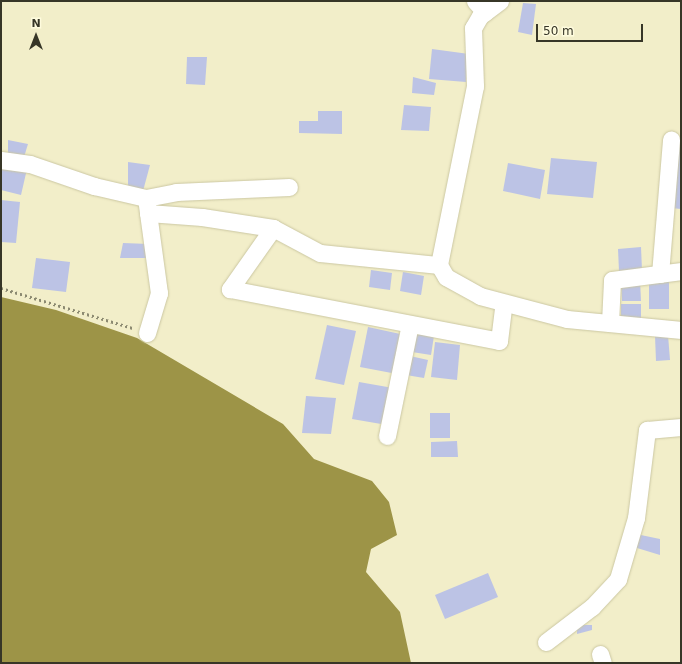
<!DOCTYPE html>
<html>
<head>
<meta charset="utf-8">
<style>
	body { margin:0 }
	#map { position:relative; width:682px; height:664px; overflow:hidden; background:#f2eec9; font-family:"DejaVu Sans",sans-serif }
	div>[style] { position:absolute }
	[style*='--x'] { left:calc(var(--x)*1px); top:calc(var(--y)*1px); width:calc(var(--w)*1px); rotate:calc(var(--a)*1deg) }
	.water>* { inset:0; background:#9d9447 }
	.building>* { inset:0; background:#bcc3e5 }
	.path>* { height:2.5px; margin-top:-1.25px; transform-origin:0; background:repeating-linear-gradient(90deg,#8c8a71 0 2px,transparent 0 5px) }
	.roads { filter:drop-shadow(0 0 1px #cbc7a2) drop-shadow(0 0 1px #cbc7a2) }
	.street>* { height:17px; margin:-8.5px; padding:0 8.5px; transform-origin:8.5px; border-radius:8.5px; background:#fff }
	span { translate:-50% -50%; white-space:nowrap; text-align:center; line-height:1.15; -webkit-text-stroke:4px #fefbdd; paint-order:stroke }
	.frame { position:absolute; inset:0; border:2px solid #373627; pointer-events:none }
	.north { position:absolute; left:16px; top:16px; width:40px; height:40px; -webkit-text-stroke:3px #fefbdd; paint-order:stroke; rotate:0deg; font-size:11px; font-weight:700; line-height:16px; text-align:center; color:#373627 }
	.north::after { content:''; display:block; margin:auto; width:14px; height:18px; background:#373627; clip-path:polygon(50% 0,100% 100%,50% 72%,0 100%) }
	.scale { position:absolute; left:536px; top:24px; width:107px; height:18px; box-sizing:border-box; border:2px solid #373627; border-top:0; padding-left:5px; font-size:12px; line-height:14px; white-space:nowrap; color:#373627; -webkit-text-stroke:3px #fefbdd; paint-order:stroke }
</style>
</head>
<body>
<div id="map">
	<div class="water">
		<div style="clip-path:polygon(1px 297px,56px 310px,137px 338px,283px 424px,314px 459px,372px 481px,389px 502px,397px 535px,371px 549px,366px 572px,400px 612px,411px 663px,1px 663px)"></div>
	</div>
	<div class="building">
		<div style="clip-path:polygon(523px 3px,536px 4px,532px 35px,518px 32px)"></div>
		<div style="clip-path:polygon(432px 49px,469px 54px,466px 82px,429px 79px)"></div>
		<div style="clip-path:polygon(187px 57px,207px 57px,205px 85px,186px 84px)"></div>
		<div style="clip-path:polygon(413px 77px,436px 83px,434px 95px,412px 93px)"></div>
		<div style="clip-path:polygon(404px 105px,431px 107px,429px 131px,401px 130px)"></div>
		<div style="clip-path:polygon(318px 111px,342px 111px,342px 134px,299px 133px,299px 121px,318px 121px)"></div>
		<div style="clip-path:polygon(8px 140px,28px 144px,24px 157px,8px 154px)"></div>
		<div style="clip-path:polygon(677px 140px,681px 140px,681px 209px,671px 208px)"></div>
		<div style="clip-path:polygon(551px 158px,597px 162px,593px 198px,547px 194px)"></div>
		<div style="clip-path:polygon(128px 162px,150px 165px,143px 191px,128px 190px)"></div>
		<div style="clip-path:polygon(508px 163px,545px 170px,540px 199px,503px 191px)"></div>
		<div style="clip-path:polygon(1px 167px,27px 169px,21px 195px,1px 190px)"></div>
		<div style="clip-path:polygon(1px 200px,20px 202px,16px 243px,1px 242px)"></div>
		<div style="clip-path:polygon(123px 243px,149px 244px,146px 258px,120px 258px)"></div>
		<div style="clip-path:polygon(641px 247px,642px 270px,619px 271px,618px 249px)"></div>
		<div style="clip-path:polygon(36px 258px,70px 262px,66px 292px,32px 288px)"></div>
		<div style="clip-path:polygon(371px 270px,392px 273px,390px 290px,369px 287px)"></div>
		<div style="clip-path:polygon(403px 272px,424px 276px,421px 295px,400px 291px)"></div>
		<div style="clip-path:polygon(640px 280px,641px 301px,622px 301px,621px 281px)"></div>
		<div style="clip-path:polygon(649px 280px,669px 280px,669px 309px,649px 309px)"></div>
		<div style="clip-path:polygon(621px 304px,641px 304px,641px 323px,621px 323px)"></div>
		<div style="clip-path:polygon(327px 325px,356px 331px,344px 385px,315px 379px)"></div>
		<div style="clip-path:polygon(368px 327px,405px 335px,397px 374px,360px 367px)"></div>
		<div style="clip-path:polygon(416px 333px,434px 336px,431px 355px,412px 352px)"></div>
		<div style="clip-path:polygon(668px 335px,670px 360px,656px 361px,655px 336px)"></div>
		<div style="clip-path:polygon(435px 342px,460px 345px,457px 380px,431px 377px)"></div>
		<div style="clip-path:polygon(410px 356px,428px 360px,424px 378px,406px 375px)"></div>
		<div style="clip-path:polygon(359px 382px,393px 388px,387px 425px,352px 419px)"></div>
		<div style="clip-path:polygon(306px 396px,336px 398px,331px 434px,302px 433px)"></div>
		<div style="clip-path:polygon(430px 413px,450px 413px,450px 438px,430px 438px)"></div>
		<div style="clip-path:polygon(457px 441px,458px 457px,431px 457px,431px 442px)"></div>
		<div style="clip-path:polygon(636px 534px,660px 539px,660px 555px,637px 548px)"></div>
		<div style="clip-path:polygon(488px 573px,498px 597px,445px 619px,435px 595px)"></div>
		<div style="clip-path:polygon(577px 625px,592px 625px,592px 630px,577px 634px)"></div>
	</div>
	<div class="path">
		<div style="--x:1;--y:288;--w:138;--a:16.9"></div>
	</div>
	<div class="roads">
		<div class="street">
			<div style="--x:475;--y:1;--w:15;--a:48"></div>
			<div style="--x:500;--y:1;--w:25;--a:143"></div>
			<div style="--x:480;--y:16;--w:14;--a:120"></div>
			<div style="--x:473;--y:28;--w:58;--a:88"></div>
			<div style="--x:475;--y:86;--w:183;--a:101.4"></div>
			<div style="--x:439;--y:265;--w:14;--a:60"></div>
			<div style="--x:446;--y:277;--w:39;--a:29"></div>
			<div style="--x:480;--y:296;--w:90;--a:14.8"></div>
			<div style="--x:567;--y:319;--w:115;--a:5.5"></div>
			<div style="--x:1;--y:160;--w:29;--a:8"></div>
			<div style="--x:30;--y:164;--w:68;--a:19"></div>
			<div style="--x:94;--y:186;--w:53;--a:13"></div>
			<div style="--x:146;--y:198;--w:15;--a:82"></div>
			<div style="--x:148;--y:213;--w:54;--a:4.2"></div>
			<div style="--x:202;--y:217;--w:72;--a:8.8"></div>
			<div style="--x:273;--y:228;--w:53;--a:28"></div>
			<div style="--x:320;--y:253;--w:120;--a:5.8"></div>
			<div style="--x:146;--y:198;--w:31;--a:-11"></div>
			<div style="--x:176;--y:192;--w:113;--a:-2.5"></div>
			<div style="--x:273;--y:228;--w:75;--a:125.2"></div>
			<div style="--x:230;--y:289;--w:274;--a:10.9"></div>
			<div style="--x:499;--y:341;--w:38;--a:-83"></div>
			<div style="--x:660;--y:274;--w:135;--a:-85.3"></div>
			<div style="--x:610;--y:323;--w:43;--a:-87.3"></div>
			<div style="--x:612;--y:280;--w:70;--a:-7.4"></div>
			<div style="--x:147;--y:333;--w:42;--a:-73.3"></div>
			<div style="--x:159;--y:293;--w:81;--a:-97.8"></div>
			<div style="--x:387;--y:436;--w:114;--a:-78.4"></div>
			<div style="--x:546;--y:642;--w:58;--a:-37.3"></div>
			<div style="--x:592;--y:607;--w:38;--a:-47"></div>
			<div style="--x:618;--y:579;--w:64;--a:-73.6"></div>
			<div style="--x:636;--y:518;--w:89;--a:-82.9"></div>
			<div style="--x:647;--y:430;--w:34;--a:-5"></div>
			<div style="--x:600;--y:654;--w:9;--a:72"></div>
		</div>
	</div>
	<div class="frame"></div>
	<div class="north">N</div>
	<div class="scale">50 m</div>
</div>
</body>
</html>
